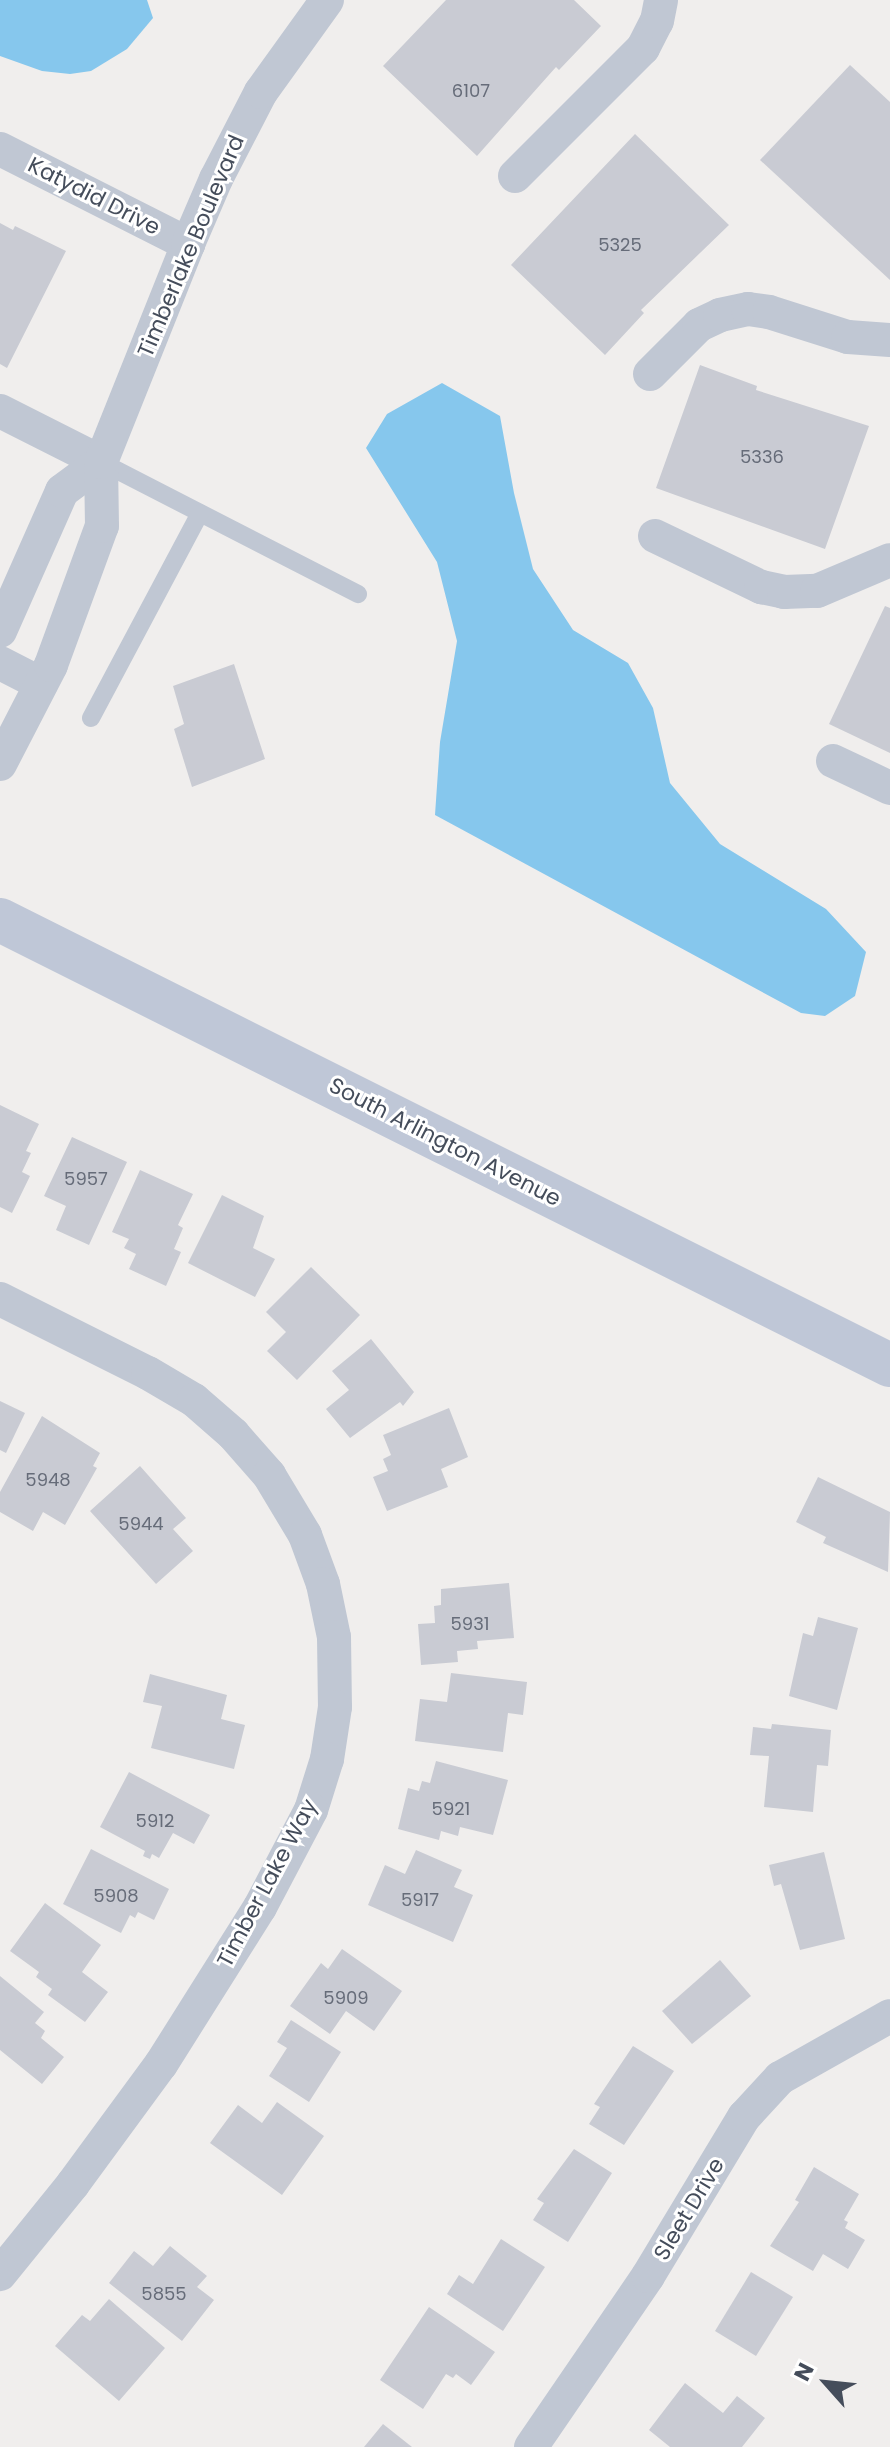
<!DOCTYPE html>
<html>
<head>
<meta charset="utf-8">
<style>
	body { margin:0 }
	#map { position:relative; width:890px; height:2447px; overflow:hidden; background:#f0eeed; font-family:Poppins,sans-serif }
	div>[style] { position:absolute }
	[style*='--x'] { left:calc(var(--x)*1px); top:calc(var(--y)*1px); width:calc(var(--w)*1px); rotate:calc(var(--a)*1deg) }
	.water>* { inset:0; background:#86c7ed }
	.building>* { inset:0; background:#c9cbd3 }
	.lane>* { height:18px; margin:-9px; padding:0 9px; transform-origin:9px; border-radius:9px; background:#c0c7d3 }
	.street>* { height:34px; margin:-17px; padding:0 17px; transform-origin:17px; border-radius:17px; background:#c0c7d3 }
	.secondary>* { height:44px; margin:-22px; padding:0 22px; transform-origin:22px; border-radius:22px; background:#bfc7d7 }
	span { translate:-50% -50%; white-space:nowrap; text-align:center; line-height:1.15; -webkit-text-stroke:6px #fff; paint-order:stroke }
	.number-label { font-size:18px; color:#666c79 }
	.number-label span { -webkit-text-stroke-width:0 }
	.street-label { font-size:22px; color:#454d5b }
	.north { position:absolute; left:786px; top:2343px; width:80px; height:80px; -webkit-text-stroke:6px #fff; paint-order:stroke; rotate:297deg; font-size:22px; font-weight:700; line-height:32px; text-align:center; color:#454d5b }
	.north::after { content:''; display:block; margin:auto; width:28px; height:36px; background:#454d5b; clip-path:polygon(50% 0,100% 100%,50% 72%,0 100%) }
</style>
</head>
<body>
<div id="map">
	<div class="water">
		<div style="clip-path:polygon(0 0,147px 0,153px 18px,127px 49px,91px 71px,70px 74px,42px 71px,0 56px)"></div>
		<div style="clip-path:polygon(442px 383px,500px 416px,514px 493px,533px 569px,573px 630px,628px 663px,653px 708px,670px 783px,720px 844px,826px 909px,866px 952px,855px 996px,825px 1016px,801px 1013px,435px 815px,440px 742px,457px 641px,437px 562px,366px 448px,387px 414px)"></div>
	</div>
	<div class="building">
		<div style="clip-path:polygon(446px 0,574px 0,601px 26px,559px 70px,556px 67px,477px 156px,383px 66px)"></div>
		<div style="clip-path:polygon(850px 65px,890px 102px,890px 280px,760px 160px)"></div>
		<div style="clip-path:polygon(635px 134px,729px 225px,641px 310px,644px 313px,605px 355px,511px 265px)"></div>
		<div style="clip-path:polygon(0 223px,13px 230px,15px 226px,66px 251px,7px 368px,0 364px)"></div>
		<div style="clip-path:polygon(700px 365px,757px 386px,756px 390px,869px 426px,825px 549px,656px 488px)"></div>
		<div style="clip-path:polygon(885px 606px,890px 608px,890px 753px,829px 724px)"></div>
		<div style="clip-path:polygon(234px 664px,265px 759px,192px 787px,174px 729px,184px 724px,173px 686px)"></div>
		<div style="clip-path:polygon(0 1105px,39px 1124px,26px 1151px,31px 1153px,22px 1172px,30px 1176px,12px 1213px,0 1207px)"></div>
		<div style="clip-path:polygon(72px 1137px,127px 1162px,89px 1245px,56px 1230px,66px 1206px,44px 1196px)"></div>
		<div style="clip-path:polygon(140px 1170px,193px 1194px,178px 1225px,183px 1228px,174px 1249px,181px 1252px,166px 1286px,129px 1269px,136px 1254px,124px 1248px,129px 1239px,112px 1232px)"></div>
		<div style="clip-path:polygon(222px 1195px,264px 1216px,253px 1248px,275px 1259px,255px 1297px,188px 1263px)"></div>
		<div style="clip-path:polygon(311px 1267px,360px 1315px,297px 1380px,267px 1351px,286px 1332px,266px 1312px)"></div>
		<div style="clip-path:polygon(371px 1339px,414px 1392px,403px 1406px,400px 1402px,350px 1438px,326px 1409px,349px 1390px,332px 1371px)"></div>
		<div style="clip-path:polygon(0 1401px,25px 1413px,6px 1453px,0 1450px)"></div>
		<div style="clip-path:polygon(449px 1408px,468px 1457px,441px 1469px,448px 1487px,387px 1511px,373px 1477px,388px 1471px,383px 1459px,391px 1455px,383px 1435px)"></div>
		<div style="clip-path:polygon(42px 1416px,100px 1453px,93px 1466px,97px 1468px,65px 1525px,43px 1512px,33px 1531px,0 1512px,0 1492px)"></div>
		<div style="clip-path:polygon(140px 1466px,186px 1518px,173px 1529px,193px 1551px,156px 1584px,90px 1511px)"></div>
		<div style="clip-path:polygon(818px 1477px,890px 1512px,888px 1572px,823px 1543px,826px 1537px,796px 1522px)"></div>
		<div style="clip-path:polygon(509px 1583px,514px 1638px,477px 1641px,478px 1649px,457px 1651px,458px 1662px,421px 1665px,418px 1624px,435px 1623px,434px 1606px,441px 1605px,441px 1589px)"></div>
		<div style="clip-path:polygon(818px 1617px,858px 1628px,837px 1710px,789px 1696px,803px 1633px,813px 1636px)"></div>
		<div style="clip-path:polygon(451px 1673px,527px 1682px,523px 1715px,508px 1713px,503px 1752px,415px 1741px,420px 1699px,447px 1702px)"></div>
		<div style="clip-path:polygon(150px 1674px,227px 1695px,221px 1719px,245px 1725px,234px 1769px,151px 1748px,162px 1706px,143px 1702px)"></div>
		<div style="clip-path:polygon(772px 1724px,831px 1730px,828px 1766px,817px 1765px,813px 1812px,764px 1807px,769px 1756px,750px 1755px,753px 1727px,771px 1729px)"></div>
		<div style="clip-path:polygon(436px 1761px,508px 1780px,493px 1835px,460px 1827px,458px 1836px,441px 1831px,439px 1840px,398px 1829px,408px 1788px,419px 1791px,422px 1781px,430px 1783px)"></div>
		<div style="clip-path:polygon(129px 1772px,210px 1815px,194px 1844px,173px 1833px,159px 1858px,152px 1854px,150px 1859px,143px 1856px,145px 1851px,100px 1827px)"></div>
		<div style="clip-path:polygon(91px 1849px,169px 1889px,154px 1920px,138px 1912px,135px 1918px,130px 1915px,121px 1933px,63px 1904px)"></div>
		<div style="clip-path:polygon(416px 1850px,462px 1870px,454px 1887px,473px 1895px,453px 1942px,368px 1905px,385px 1865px,405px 1874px)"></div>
		<div style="clip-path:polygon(824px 1852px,845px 1939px,800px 1950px,781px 1884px,774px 1886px,769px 1865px)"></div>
		<div style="clip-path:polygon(45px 1903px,101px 1945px,82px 1972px,108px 1992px,85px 2022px,48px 1995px,52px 1989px,36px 1977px,39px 1972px,10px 1951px)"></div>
		<div style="clip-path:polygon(342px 1949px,402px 1991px,374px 2031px,346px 2011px,330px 2034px,290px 2006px,321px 1963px,328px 1969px)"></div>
		<div style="clip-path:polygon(720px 1960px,751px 1996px,692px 2044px,662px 2011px)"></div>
		<div style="clip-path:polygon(0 1976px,44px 2012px,35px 2023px,45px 2031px,41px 2038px,64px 2057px,42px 2084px,0 2050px)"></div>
		<div style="clip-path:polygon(291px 2020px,341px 2052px,309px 2102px,269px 2076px,287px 2048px,277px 2042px)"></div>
		<div style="clip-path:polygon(633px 2046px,674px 2071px,624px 2145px,589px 2124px,600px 2107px,594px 2104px)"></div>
		<div style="clip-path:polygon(277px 2102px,324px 2136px,282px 2195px,210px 2143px,238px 2105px,262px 2123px)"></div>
		<div style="clip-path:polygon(574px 2149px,612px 2173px,568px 2242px,533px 2220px,544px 2203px,537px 2199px)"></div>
		<div style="clip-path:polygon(814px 2167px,859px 2194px,844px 2220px,848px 2222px,845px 2228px,865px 2240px,848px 2269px,823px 2254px,813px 2271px,770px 2246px,799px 2202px,795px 2200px)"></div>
		<div style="clip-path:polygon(501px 2239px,545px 2267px,503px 2331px,447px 2294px,459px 2275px,473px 2284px)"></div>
		<div style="clip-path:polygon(170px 2246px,207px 2276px,197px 2287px,214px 2300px,182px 2341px,109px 2283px,134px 2251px,153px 2266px)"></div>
		<div style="clip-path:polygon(751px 2272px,793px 2297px,756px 2356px,715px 2331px)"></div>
		<div style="clip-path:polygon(109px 2299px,165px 2348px,119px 2401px,55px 2346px,82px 2315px,90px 2321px)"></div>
		<div style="clip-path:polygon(429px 2307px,495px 2352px,471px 2385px,456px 2374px,453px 2378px,446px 2374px,423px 2409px,380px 2380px)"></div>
		<div style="clip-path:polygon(685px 2383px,723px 2413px,737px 2396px,765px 2418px,742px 2447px,670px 2447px,649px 2430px)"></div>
		<div style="clip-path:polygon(383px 2424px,412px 2447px,364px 2447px)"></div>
	</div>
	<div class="lane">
		<div style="--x:101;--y:462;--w:289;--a:27.2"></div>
		<div style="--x:91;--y:718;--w:232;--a:-62"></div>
	</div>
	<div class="street">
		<div style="--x:0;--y:149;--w:211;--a:26.8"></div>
		<div style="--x:515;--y:176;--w:181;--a:-45"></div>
		<div style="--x:643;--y:48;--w:30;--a:-63"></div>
		<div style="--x:657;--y:21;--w:21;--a:-79"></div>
		<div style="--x:650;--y:374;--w:69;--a:-45"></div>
		<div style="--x:699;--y:325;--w:23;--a:-25"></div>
		<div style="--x:720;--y:315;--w:29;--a:-12"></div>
		<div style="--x:748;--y:309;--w:21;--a:8"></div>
		<div style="--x:769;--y:312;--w:83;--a:17.6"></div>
		<div style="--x:848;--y:337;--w:42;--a:4.1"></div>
		<div style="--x:0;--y:411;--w:113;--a:26.8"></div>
		<div style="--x:655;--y:536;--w:118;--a:25.7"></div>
		<div style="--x:761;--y:587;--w:24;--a:12"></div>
		<div style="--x:784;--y:592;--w:33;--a:-2"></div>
		<div style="--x:817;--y:591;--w:79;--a:-23"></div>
		<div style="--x:0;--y:631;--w:153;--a:-66.1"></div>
		<div style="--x:62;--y:491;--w:49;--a:-36.6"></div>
		<div style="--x:0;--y:663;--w:46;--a:27.1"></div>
		<div style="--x:833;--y:761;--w:63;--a:25.3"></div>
		<div style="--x:0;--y:764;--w:111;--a:-62.7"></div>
		<div style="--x:51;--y:665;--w:148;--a:-69.9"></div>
		<div style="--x:102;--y:526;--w:64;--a:-90.9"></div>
		<div style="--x:101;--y:462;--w:235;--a:-68.2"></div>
		<div style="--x:188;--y:244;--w:71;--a:-66.7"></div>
		<div style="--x:216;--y:179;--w:98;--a:-62.7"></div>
		<div style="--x:261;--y:92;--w:113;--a:-54.3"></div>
		<div style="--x:0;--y:1299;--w:165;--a:26.6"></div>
		<div style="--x:148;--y:1373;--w:53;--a:30.4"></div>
		<div style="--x:194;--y:1400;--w:52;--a:41.1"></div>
		<div style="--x:233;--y:1434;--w:55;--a:48.7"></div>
		<div style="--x:269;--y:1475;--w:70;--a:59"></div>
		<div style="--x:305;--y:1535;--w:52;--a:69.8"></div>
		<div style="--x:323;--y:1584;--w:54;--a:78.3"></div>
		<div style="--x:334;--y:1637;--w:70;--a:89.2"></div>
		<div style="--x:335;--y:1707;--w:53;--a:98.7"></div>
		<div style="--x:327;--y:1759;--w:53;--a:107.4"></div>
		<div style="--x:311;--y:1810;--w:110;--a:117.7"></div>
		<div style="--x:260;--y:1907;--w:186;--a:122.2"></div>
		<div style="--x:161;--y:2064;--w:149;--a:126.3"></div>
		<div style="--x:73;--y:2184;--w:116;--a:129"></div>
		<div style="--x:531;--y:2447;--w:207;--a:-55.6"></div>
		<div style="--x:648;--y:2276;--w:186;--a:-58.9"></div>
		<div style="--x:744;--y:2117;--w:53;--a:-47.3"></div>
		<div style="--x:780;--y:2078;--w:126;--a:-29.4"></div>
	</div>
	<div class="secondary">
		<div style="--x:0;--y:920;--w:995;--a:26.57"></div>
	</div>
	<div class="number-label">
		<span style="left:471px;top:91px">6107</span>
		<span style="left:620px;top:245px">5325</span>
		<span style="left:762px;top:457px">5336</span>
		<span style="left:86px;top:1179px">5957</span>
		<span style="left:48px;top:1480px">5948</span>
		<span style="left:141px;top:1524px">5944</span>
		<span style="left:470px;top:1624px">5931</span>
		<span style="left:451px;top:1809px">5921</span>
		<span style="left:155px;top:1821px">5912</span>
		<span style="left:116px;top:1896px">5908</span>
		<span style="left:420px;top:1900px">5917</span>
		<span style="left:346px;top:1998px">5909</span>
		<span style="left:164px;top:2294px">5855</span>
	</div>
	<div class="street-label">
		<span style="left:94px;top:196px;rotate:27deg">Katydid Drive</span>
		<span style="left:191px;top:246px;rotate:-67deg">Timberlake Boulevard</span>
		<span style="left:445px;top:1142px;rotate:27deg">South Arlington Avenue</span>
		<span style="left:267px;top:1883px;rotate:-62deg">Timber Lake Way</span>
		<span style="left:689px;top:2209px;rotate:-59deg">Sleet Drive</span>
	</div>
	<div class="north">N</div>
</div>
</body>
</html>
